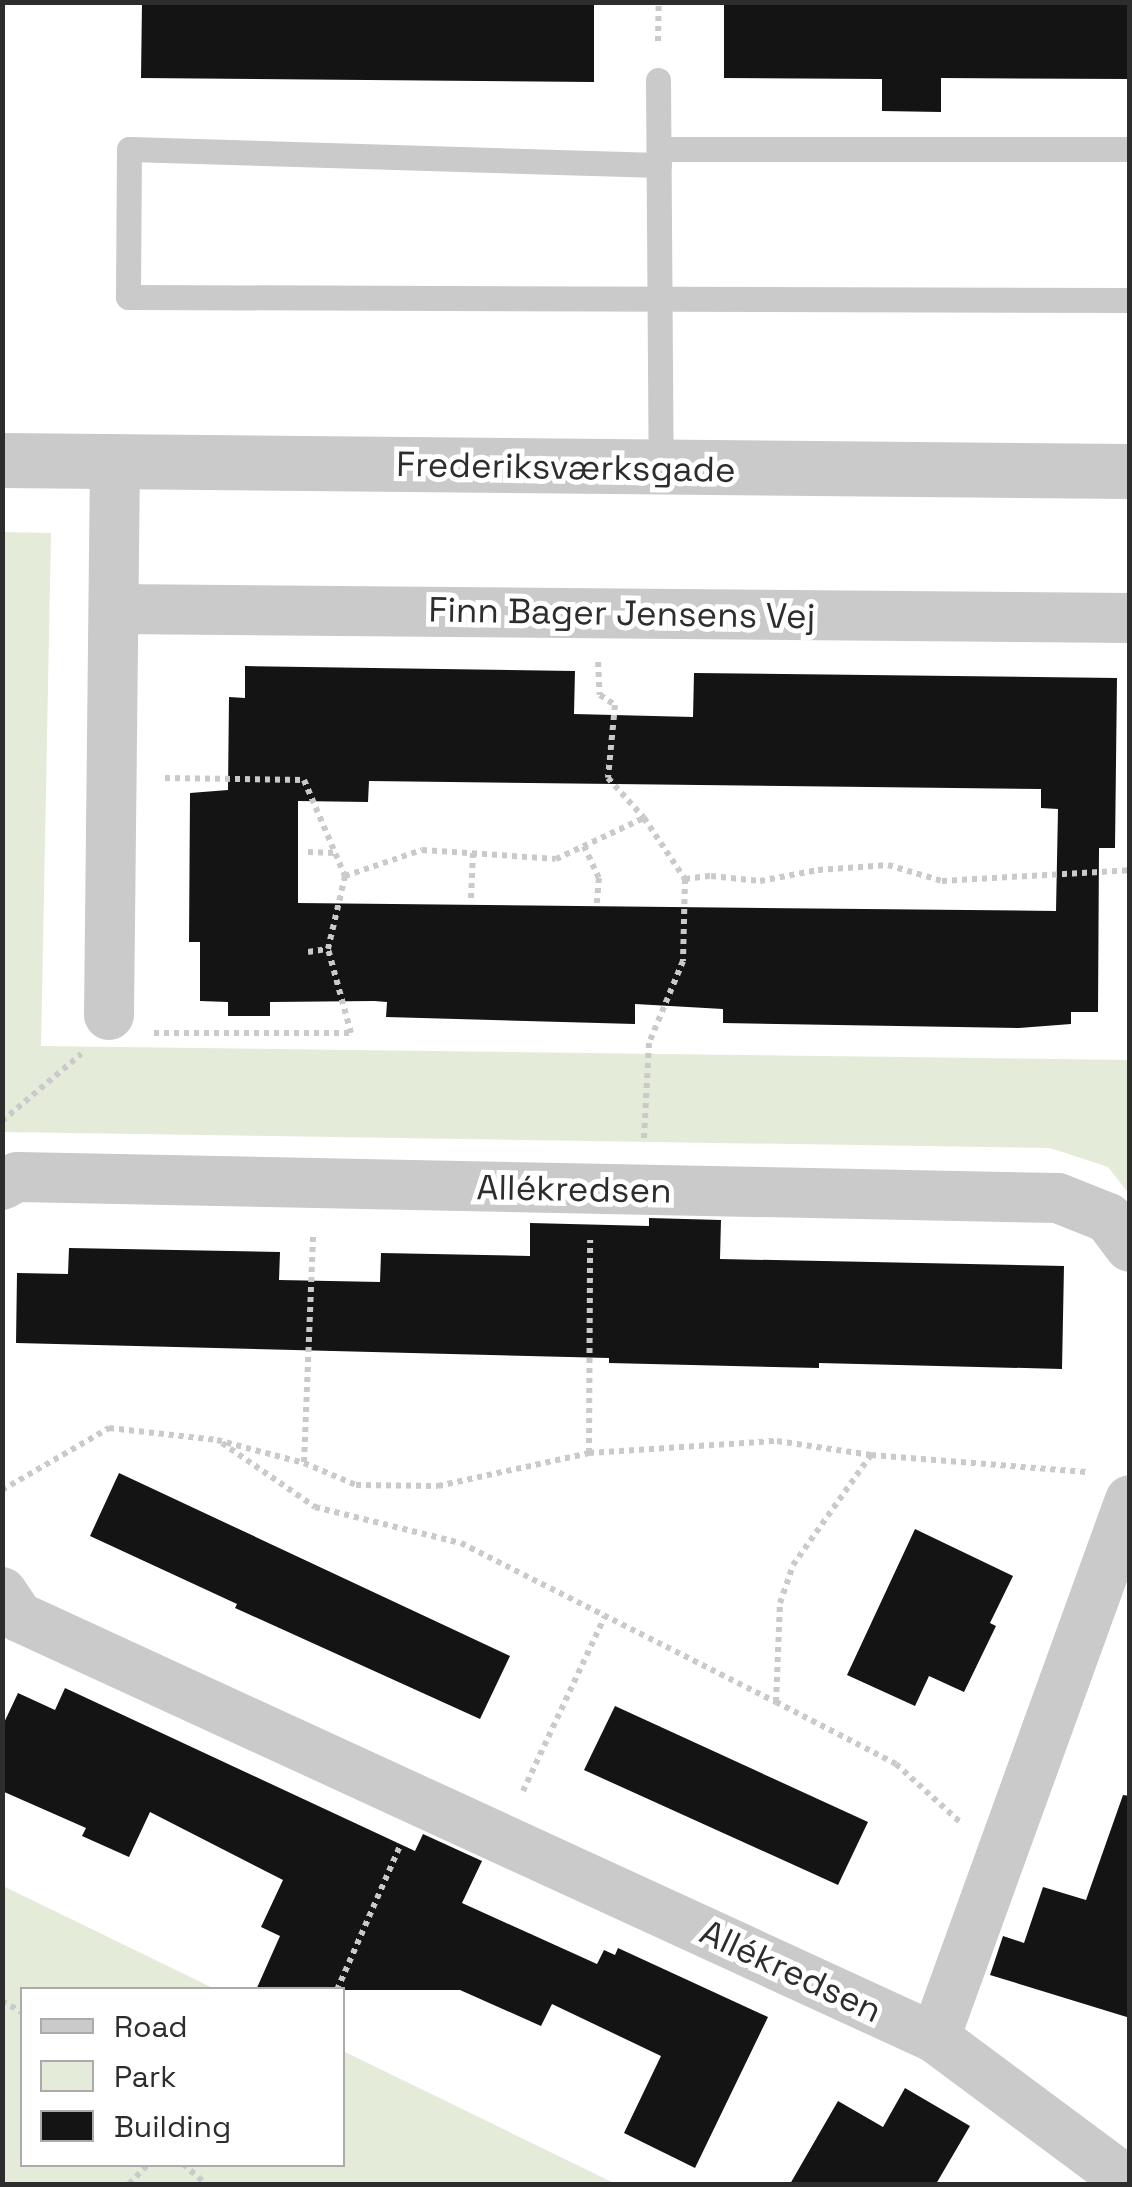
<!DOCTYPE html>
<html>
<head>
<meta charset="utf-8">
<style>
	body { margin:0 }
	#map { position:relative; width:1132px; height:2187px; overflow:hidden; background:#fff; font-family:"Space Grotesk",sans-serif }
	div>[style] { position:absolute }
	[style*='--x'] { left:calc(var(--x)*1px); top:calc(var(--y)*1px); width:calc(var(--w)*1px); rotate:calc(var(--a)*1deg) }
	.green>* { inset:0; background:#e4ebd9 }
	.building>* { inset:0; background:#141414 }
	.path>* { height:6px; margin-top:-3px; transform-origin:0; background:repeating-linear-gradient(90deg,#cacaca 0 5px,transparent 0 10px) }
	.service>* { height:25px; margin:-12.5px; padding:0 12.5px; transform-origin:12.5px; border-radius:12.5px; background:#cacaca }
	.minor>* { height:50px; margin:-25px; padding:0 25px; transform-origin:25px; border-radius:25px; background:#cacaca }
	.tertiary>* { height:55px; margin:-27.5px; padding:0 27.5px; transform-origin:27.5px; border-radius:27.5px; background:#cacaca }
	span { translate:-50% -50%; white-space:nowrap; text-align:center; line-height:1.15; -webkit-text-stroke:10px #fff; paint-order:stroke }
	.street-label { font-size:35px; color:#2d2d2d }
	.frame { position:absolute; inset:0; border:5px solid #2d2d2d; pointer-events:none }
	.legend { position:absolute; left:20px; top:1987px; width:325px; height:180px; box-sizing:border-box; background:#fff; border:2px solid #ababab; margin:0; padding:12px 18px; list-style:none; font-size:30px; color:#2d2d2d }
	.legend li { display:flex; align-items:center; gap:20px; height:50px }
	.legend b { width:50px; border:2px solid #ababab }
</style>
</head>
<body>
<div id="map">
	<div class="green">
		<div style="clip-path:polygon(3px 532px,51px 533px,41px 1046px,1129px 1060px,1129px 1194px,1108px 1167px,1050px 1148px,3px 1132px)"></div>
		<div style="clip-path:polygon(3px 1886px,215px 1989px,22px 1990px,22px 2164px,342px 2164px,343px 2051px,616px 2184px,3px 2184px)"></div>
	</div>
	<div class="building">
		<div style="clip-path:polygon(142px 2px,594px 2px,594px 82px,141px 78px)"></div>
		<div style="clip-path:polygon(724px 2px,1130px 2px,1130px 79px,941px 78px,941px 112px,882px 111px,882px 79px,724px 78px)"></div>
		<div style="clip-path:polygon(evenodd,245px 666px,575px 671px,574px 714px,693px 717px,694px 673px,1117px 678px,1115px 848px,1099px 848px,1098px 1012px,1071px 1012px,1071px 1024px,1019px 1028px,723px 1023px,723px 1009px,635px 1004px,635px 1024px,386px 1017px,387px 1002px,374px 1001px,270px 1002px,270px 1016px,228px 1016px,228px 1002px,200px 1001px,200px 942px,189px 942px,190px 793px,228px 790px,229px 697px,245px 698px,245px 666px,369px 781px,1041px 789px,1041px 808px,1058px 809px,1056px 911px,298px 903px,298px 801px,368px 802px,369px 781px)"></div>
		<div style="clip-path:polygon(649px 1218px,721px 1220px,720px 1259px,1064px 1266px,1062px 1369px,819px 1363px,819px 1368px,609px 1363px,609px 1358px,16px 1343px,17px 1273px,68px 1274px,69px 1248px,280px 1252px,279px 1280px,380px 1282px,381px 1253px,530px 1256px,530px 1223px,649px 1226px)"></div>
		<div style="clip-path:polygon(119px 1473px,510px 1656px,480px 1719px,235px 1608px,237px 1604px,90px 1536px)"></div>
		<div style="clip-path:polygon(915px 1529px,1013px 1576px,990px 1623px,996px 1626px,964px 1692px,929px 1676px,915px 1706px,847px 1675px)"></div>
		<div style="clip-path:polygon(65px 1688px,415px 1851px,423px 1834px,482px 1861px,462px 1903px,597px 1964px,604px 1950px,615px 1955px,618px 1948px,768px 2017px,695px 2168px,624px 2133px,661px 2056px,552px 2004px,541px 2026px,460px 1990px,256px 1990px,280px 1936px,261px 1927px,283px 1880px,150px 1812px,129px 1857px,82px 1836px,86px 1828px,2px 1791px,2px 1727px,18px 1693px,55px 1710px)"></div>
		<div style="clip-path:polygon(615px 1706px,868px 1822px,838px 1885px,584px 1770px)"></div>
		<div style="clip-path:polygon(1123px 1795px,1130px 1796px,1130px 2018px,990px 1975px,1003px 1936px,1024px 1943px,1043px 1887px,1086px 1900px)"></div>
		<div style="clip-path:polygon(905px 2088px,970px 2126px,936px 2184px,790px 2184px,838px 2101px,883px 2127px)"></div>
	</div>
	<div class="path">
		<div style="--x:658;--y:41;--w:39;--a:-89"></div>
		<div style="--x:598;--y:662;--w:33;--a:87"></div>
		<div style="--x:600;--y:695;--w:18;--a:34"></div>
		<div style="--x:615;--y:705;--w:73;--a:95.5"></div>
		<div style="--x:608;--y:778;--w:54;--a:48"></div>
		<div style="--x:644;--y:818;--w:73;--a:56.1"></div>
		<div style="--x:685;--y:879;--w:82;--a:91.4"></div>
		<div style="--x:683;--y:961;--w:89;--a:112.5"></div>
		<div style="--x:649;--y:1043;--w:96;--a:93"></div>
		<div style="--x:165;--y:778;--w:139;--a:0.8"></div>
		<div style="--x:304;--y:780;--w:104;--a:66.9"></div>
		<div style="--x:584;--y:846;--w:35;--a:65"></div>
		<div style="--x:599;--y:878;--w:25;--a:95"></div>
		<div style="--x:308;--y:852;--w:26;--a:2"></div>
		<div style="--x:685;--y:879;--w:26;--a:-7"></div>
		<div style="--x:711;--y:876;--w:49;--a:5.8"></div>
		<div style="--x:760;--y:881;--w:59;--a:-10.7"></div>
		<div style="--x:818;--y:870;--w:70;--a:-4.1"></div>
		<div style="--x:888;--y:865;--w:56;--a:16.5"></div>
		<div style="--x:942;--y:881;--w:188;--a:-3.3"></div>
		<div style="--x:471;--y:898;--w:45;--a:-87.5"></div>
		<div style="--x:308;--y:952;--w:20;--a:-9"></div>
		<div style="--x:328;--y:949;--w:75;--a:-76.9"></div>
		<div style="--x:345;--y:876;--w:81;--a:-18.7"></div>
		<div style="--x:422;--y:850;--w:134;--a:3.8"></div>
		<div style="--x:556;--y:859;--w:97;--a:-25"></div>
		<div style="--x:154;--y:1033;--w:197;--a:0"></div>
		<div style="--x:351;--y:1033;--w:87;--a:-105.3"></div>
		<div style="--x:2;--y:1121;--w:104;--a:-40.3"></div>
		<div style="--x:222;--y:1443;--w:113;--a:34.5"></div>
		<div style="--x:315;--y:1507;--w:150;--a:13.9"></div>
		<div style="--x:461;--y:1543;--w:353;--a:26.8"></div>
		<div style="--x:776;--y:1702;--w:135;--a:27.3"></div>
		<div style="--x:896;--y:1764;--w:86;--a:42.2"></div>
		<div style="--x:589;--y:1453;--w:213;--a:-89.7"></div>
		<div style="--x:304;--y:1462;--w:227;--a:-87.7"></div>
		<div style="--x:2;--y:1490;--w:124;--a:-30.1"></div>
		<div style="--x:109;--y:1428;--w:109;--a:6.3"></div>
		<div style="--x:217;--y:1440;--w:90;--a:14.8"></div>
		<div style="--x:304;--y:1463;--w:56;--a:22.9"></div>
		<div style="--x:356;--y:1485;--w:82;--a:0.7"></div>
		<div style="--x:438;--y:1486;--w:155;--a:-12.3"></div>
		<div style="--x:589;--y:1453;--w:188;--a:-3.7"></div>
		<div style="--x:777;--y:1441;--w:95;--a:8.5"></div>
		<div style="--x:871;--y:1455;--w:219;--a:4.5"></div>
		<div style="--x:776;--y:1702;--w:99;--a:-87.7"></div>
		<div style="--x:780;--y:1603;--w:40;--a:-71.1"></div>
		<div style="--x:793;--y:1565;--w:135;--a:-54.7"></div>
		<div style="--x:523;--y:1791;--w:193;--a:-64.9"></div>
		<div style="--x:337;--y:1990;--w:157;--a:-66.4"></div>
		<div style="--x:2;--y:2001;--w:23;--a:29"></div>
		<div style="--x:183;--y:2164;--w:30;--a:41"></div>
		<div style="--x:129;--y:2184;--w:28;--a:-46"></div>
	</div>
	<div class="service">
		<div style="--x:658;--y:80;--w:389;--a:89.6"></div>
		<div style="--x:659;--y:149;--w:471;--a:0"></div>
		<div style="--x:659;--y:165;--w:530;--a:-178.27"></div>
		<div style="--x:129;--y:149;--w:148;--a:90.4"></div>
		<div style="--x:128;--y:297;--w:1002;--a:0.17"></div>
	</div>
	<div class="minor">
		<div style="--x:114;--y:609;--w:1016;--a:0.51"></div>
		<div style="--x:109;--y:1015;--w:554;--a:-89.38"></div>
		<div style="--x:2;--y:1185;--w:17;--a:-28"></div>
		<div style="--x:17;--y:1177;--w:1041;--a:1.16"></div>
		<div style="--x:1058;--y:1198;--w:54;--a:21.8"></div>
		<div style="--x:1108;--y:1218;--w:36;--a:53"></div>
		<div style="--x:2;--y:1592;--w:30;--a:56"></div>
		<div style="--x:19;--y:1617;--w:1008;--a:24.68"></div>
		<div style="--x:935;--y:2038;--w:243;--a:36.6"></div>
		<div style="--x:935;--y:2038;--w:572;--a:-70.08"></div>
	</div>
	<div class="tertiary">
		<div style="--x:2;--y:460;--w:1128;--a:0.56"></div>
	</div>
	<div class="street-label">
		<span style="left:566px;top:467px;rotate:1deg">Frederiksværksgade</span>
		<span style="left:622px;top:613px;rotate:1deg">Finn Bager Jensens Vej</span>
		<span style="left:574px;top:1189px;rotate:1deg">Allékredsen</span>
		<span style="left:791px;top:1971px;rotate:25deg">Allékredsen</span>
	</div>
	<div class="frame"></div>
	<ul class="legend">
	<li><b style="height:12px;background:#cacaca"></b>Road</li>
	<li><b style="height:28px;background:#e4ebd9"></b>Park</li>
	<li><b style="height:28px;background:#141414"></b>Building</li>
	</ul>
</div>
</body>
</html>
